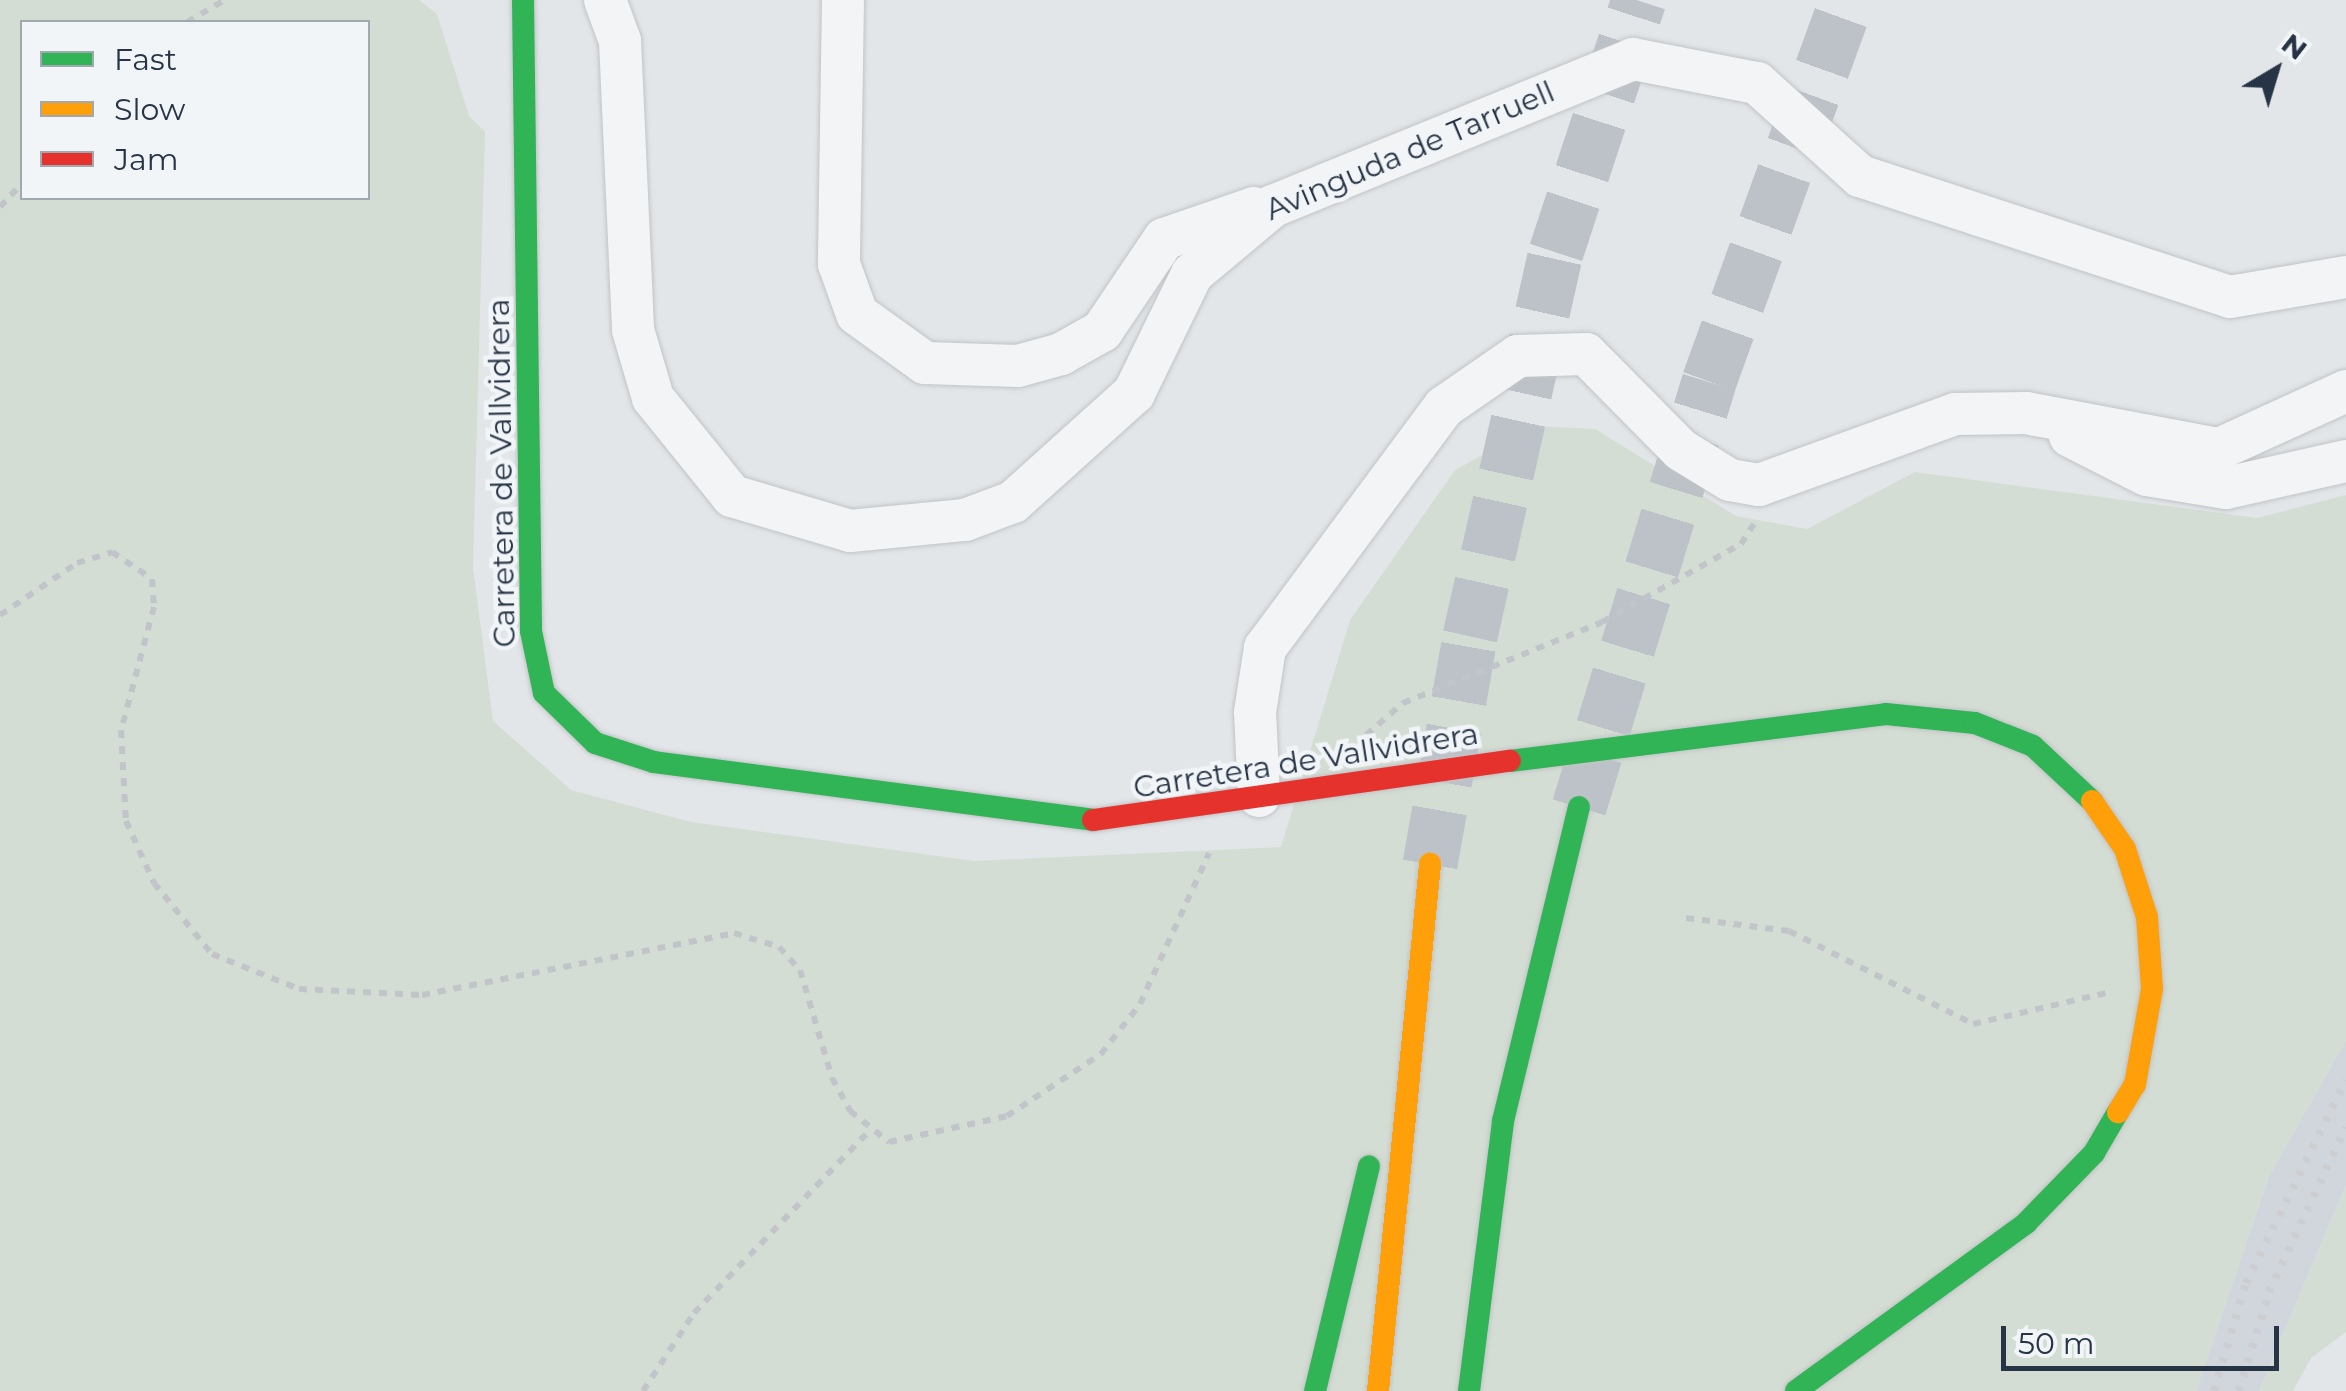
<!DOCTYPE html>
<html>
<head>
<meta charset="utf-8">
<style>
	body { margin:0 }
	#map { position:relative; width:2346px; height:1391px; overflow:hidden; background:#e3e6e9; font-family:Montserrat,sans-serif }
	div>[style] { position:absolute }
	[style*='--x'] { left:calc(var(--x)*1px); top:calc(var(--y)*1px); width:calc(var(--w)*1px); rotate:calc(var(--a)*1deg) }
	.built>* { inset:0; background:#d1d6dd }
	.green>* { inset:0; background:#d4ddd3 }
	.highway-tunnel>* { height:55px; margin-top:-27.5px; transform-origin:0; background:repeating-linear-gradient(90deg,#bdc2c8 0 55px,transparent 0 83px) }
	.path>* { height:6px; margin-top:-3px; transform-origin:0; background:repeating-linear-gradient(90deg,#c1c5c9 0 8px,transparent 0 16px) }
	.roads { filter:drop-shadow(0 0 2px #c1c4c7) drop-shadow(0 0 2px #c1c4c7) }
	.street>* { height:42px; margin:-21px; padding:0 21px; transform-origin:21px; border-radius:21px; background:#f3f4f5 }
	.fast>* { height:22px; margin:-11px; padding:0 11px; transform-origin:11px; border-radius:11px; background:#30b455 }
	.slow>* { height:22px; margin:-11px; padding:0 11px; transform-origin:11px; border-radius:11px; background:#ff9f0a }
	.jam>* { height:22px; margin:-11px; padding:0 11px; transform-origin:11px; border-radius:11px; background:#e5322d }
	.rail>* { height:8px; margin-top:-4px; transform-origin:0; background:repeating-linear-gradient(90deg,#ccced1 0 5px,transparent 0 15px) }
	span { translate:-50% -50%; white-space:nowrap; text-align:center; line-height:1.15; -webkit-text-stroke:9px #f1f5f8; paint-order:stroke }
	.street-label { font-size:30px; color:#273445 }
	.legend { position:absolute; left:20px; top:20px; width:350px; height:180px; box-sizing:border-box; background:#f1f5f8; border:2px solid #a0a8b0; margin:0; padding:12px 18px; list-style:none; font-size:30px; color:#273445 }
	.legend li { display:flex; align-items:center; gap:20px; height:50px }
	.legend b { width:50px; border:2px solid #a0a8b0 }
	.north { position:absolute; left:2226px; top:20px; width:100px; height:100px; -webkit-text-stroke:8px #f1f5f8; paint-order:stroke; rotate:38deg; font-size:28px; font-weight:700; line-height:40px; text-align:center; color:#273445 }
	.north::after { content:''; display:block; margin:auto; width:35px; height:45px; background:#273445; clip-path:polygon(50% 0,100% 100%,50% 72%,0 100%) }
	.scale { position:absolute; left:2001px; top:1326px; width:278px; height:45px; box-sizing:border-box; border:5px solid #273445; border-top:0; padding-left:12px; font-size:30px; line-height:35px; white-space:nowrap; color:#273445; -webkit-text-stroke:8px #f1f5f8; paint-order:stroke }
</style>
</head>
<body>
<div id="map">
	<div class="built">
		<div style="clip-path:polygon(2346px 1040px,2346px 1185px,2259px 1391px,2196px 1391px,2269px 1176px)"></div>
	</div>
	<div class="green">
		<div style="clip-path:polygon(evenodd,0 0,419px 0,437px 14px,469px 116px,485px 132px,473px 568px,493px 721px,571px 790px,691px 822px,974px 861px,1281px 847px,1350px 620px,1455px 470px,1535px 426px,1595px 429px,1736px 516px,1807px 529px,1915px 472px,2257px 518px,2346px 495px,2346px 1040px,2269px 1176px,2196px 1391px,0 1391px,0 0,22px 22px,368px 22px,368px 198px,22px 198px,22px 22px)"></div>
		<div style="clip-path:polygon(2346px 1185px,2346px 1332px,2311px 1358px,2293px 1391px,2259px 1391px)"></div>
	</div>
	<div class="highway-tunnel">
		<div style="--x:1579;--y:807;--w:445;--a:-73"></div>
		<div style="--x:1709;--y:381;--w:405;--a:-70.1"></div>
		<div style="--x:1430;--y:864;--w:231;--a:-80"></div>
		<div style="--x:1470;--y:636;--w:394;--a:-77.4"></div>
		<div style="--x:1556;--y:252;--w:265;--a:-71.8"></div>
	</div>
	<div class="path">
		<div style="--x:187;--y:22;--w:44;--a:-30.1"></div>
		<div style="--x:0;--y:207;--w:33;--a:-47"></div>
		<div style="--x:0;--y:615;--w:93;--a:-34"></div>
		<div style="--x:77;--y:563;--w:37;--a:-17"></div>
		<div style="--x:112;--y:552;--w:48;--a:34"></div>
		<div style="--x:152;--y:579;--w:28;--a:86"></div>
		<div style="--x:154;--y:607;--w:127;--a:105"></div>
		<div style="--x:121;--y:730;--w:91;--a:86.9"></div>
		<div style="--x:126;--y:821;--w:68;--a:65.7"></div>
		<div style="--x:154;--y:883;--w:92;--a:50.8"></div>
		<div style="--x:212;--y:954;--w:94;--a:21.9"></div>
		<div style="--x:299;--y:989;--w:123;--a:2.8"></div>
		<div style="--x:422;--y:995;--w:318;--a:-11.2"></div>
		<div style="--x:734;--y:933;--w:47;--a:17.3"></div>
		<div style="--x:779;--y:947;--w:31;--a:48"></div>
		<div style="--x:800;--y:970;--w:113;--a:73.5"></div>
		<div style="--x:832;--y:1078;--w:38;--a:61"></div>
		<div style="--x:850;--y:1111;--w:50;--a:38.5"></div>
		<div style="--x:889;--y:1142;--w:121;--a:-12.4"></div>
		<div style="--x:1007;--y:1116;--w:113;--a:-33.4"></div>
		<div style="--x:1101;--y:1054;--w:63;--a:-52"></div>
		<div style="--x:1140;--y:1004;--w:166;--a:-65.4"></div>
		<div style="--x:1366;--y:735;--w:49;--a:-40.9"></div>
		<div style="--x:1403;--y:703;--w:215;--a:-22.1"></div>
		<div style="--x:1602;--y:622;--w:159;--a:-29.3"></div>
		<div style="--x:1741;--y:544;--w:24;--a:-57"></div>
		<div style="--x:1686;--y:918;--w:104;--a:7.2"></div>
		<div style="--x:1789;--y:931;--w:206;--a:26.8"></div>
		<div style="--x:1973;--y:1024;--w:137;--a:-13.1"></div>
		<div style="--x:643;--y:1391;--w:93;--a:-56.8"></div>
		<div style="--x:694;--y:1313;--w:252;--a:-46.1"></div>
	</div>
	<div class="roads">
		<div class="street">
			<div style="--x:605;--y:0;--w:44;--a:69.9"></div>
			<div style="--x:620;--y:41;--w:289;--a:87.4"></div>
			<div style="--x:633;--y:330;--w:71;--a:73.6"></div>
			<div style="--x:653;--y:398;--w:126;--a:51.1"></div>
			<div style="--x:732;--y:496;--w:123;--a:16.5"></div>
			<div style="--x:850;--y:531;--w:116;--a:-5.5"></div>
			<div style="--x:965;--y:520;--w:51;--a:-20.6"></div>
			<div style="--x:1013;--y:502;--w:163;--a:-42"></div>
			<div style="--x:1134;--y:393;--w:132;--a:-64"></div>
			<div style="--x:1192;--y:274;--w:106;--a:-40"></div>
			<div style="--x:1273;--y:206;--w:389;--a:-22.2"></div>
			<div style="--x:1633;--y:59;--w:126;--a:11"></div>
			<div style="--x:1757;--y:83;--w:139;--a:42.1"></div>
			<div style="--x:1860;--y:176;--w:389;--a:18.1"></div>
			<div style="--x:2230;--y:297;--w:118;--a:-9.8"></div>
			<div style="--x:843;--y:0;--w:264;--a:90.9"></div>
			<div style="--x:839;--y:264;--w:53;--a:70.2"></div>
			<div style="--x:857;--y:314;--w:84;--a:35.8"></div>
			<div style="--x:925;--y:363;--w:93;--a:1.8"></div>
			<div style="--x:1018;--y:366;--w:45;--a:-15.6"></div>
			<div style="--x:1061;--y:354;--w:47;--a:-29.3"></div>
			<div style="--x:1102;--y:331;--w:111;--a:-56"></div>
			<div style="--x:1164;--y:239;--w:95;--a:-19"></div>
			<div style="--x:2070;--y:436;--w:86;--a:26.9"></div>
			<div style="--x:2147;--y:475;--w:80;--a:9.3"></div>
			<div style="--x:2226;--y:488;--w:123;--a:-12.7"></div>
			<div style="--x:1259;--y:796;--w:84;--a:-92.7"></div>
			<div style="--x:1255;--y:712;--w:65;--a:-81.1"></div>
			<div style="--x:1265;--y:648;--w:300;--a:-53.4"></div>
			<div style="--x:1444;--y:407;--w:90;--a:-34.6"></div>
			<div style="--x:1518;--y:356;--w:68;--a:-1.7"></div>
			<div style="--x:1586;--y:354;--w:135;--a:45.3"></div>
			<div style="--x:1681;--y:450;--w:57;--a:31.5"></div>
			<div style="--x:1730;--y:480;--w:29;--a:10"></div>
			<div style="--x:1759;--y:485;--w:208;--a:-19.9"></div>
			<div style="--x:1955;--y:414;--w:71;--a:-0.8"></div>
			<div style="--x:2026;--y:413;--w:196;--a:10.6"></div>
			<div style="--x:2219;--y:449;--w:140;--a:-24.5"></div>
		</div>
		<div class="fast">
			<div style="--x:523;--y:0;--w:631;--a:89.27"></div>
			<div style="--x:531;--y:631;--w:63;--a:78.2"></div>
			<div style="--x:544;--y:693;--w:71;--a:44.4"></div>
			<div style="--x:595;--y:743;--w:62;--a:17.9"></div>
			<div style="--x:654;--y:762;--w:443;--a:7.5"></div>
			<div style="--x:1510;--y:761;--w:379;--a:-7.1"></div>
			<div style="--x:1886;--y:714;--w:89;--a:5.8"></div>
			<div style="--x:1975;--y:723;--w:62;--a:21.6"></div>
			<div style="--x:2033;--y:746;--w:81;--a:43"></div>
			<div style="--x:1315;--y:1391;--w:231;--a:-76.5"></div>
			<div style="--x:1469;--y:1391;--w:272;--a:-82.8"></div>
			<div style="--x:1503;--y:1121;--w:323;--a:-76.4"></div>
			<div style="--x:1796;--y:1391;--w:285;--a:-36.1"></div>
			<div style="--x:2026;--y:1223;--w:98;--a:-45.8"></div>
			<div style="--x:2094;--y:1153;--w:48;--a:-59.7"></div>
		</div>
		<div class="slow">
			<div style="--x:2092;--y:801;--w:58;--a:55.5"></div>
			<div style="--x:2125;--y:849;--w:71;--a:72.1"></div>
			<div style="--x:2147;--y:917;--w:72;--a:86"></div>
			<div style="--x:2152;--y:989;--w:97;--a:100.1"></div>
			<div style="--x:2135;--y:1084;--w:33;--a:121"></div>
			<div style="--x:1378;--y:1391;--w:530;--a:-84.36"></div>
		</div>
		<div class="jam">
			<div style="--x:1093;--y:820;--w:421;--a:-8.1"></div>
		</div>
	</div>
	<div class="rail">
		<div style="--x:2214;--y:1391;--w:113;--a:-73.5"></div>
		<div style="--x:2246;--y:1283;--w:226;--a:-63.8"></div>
		<div style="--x:2239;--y:1391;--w:103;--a:-73.1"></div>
		<div style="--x:2269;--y:1292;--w:182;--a:-65"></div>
	</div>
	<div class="street-label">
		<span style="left:1410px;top:151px;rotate:-23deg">Avinguda de Tarruell</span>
		<span style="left:502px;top:473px;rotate:-91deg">Carretera de Vallvidrera</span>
		<span style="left:1306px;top:761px;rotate:-9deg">Carretera de Vallvidrera</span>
	</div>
	<ul class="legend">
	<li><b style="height:12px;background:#30b455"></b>Fast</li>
	<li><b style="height:12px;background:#ff9f0a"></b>Slow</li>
	<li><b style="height:12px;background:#e5322d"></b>Jam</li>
	</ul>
	<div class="north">N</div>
	<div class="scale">50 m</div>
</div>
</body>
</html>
